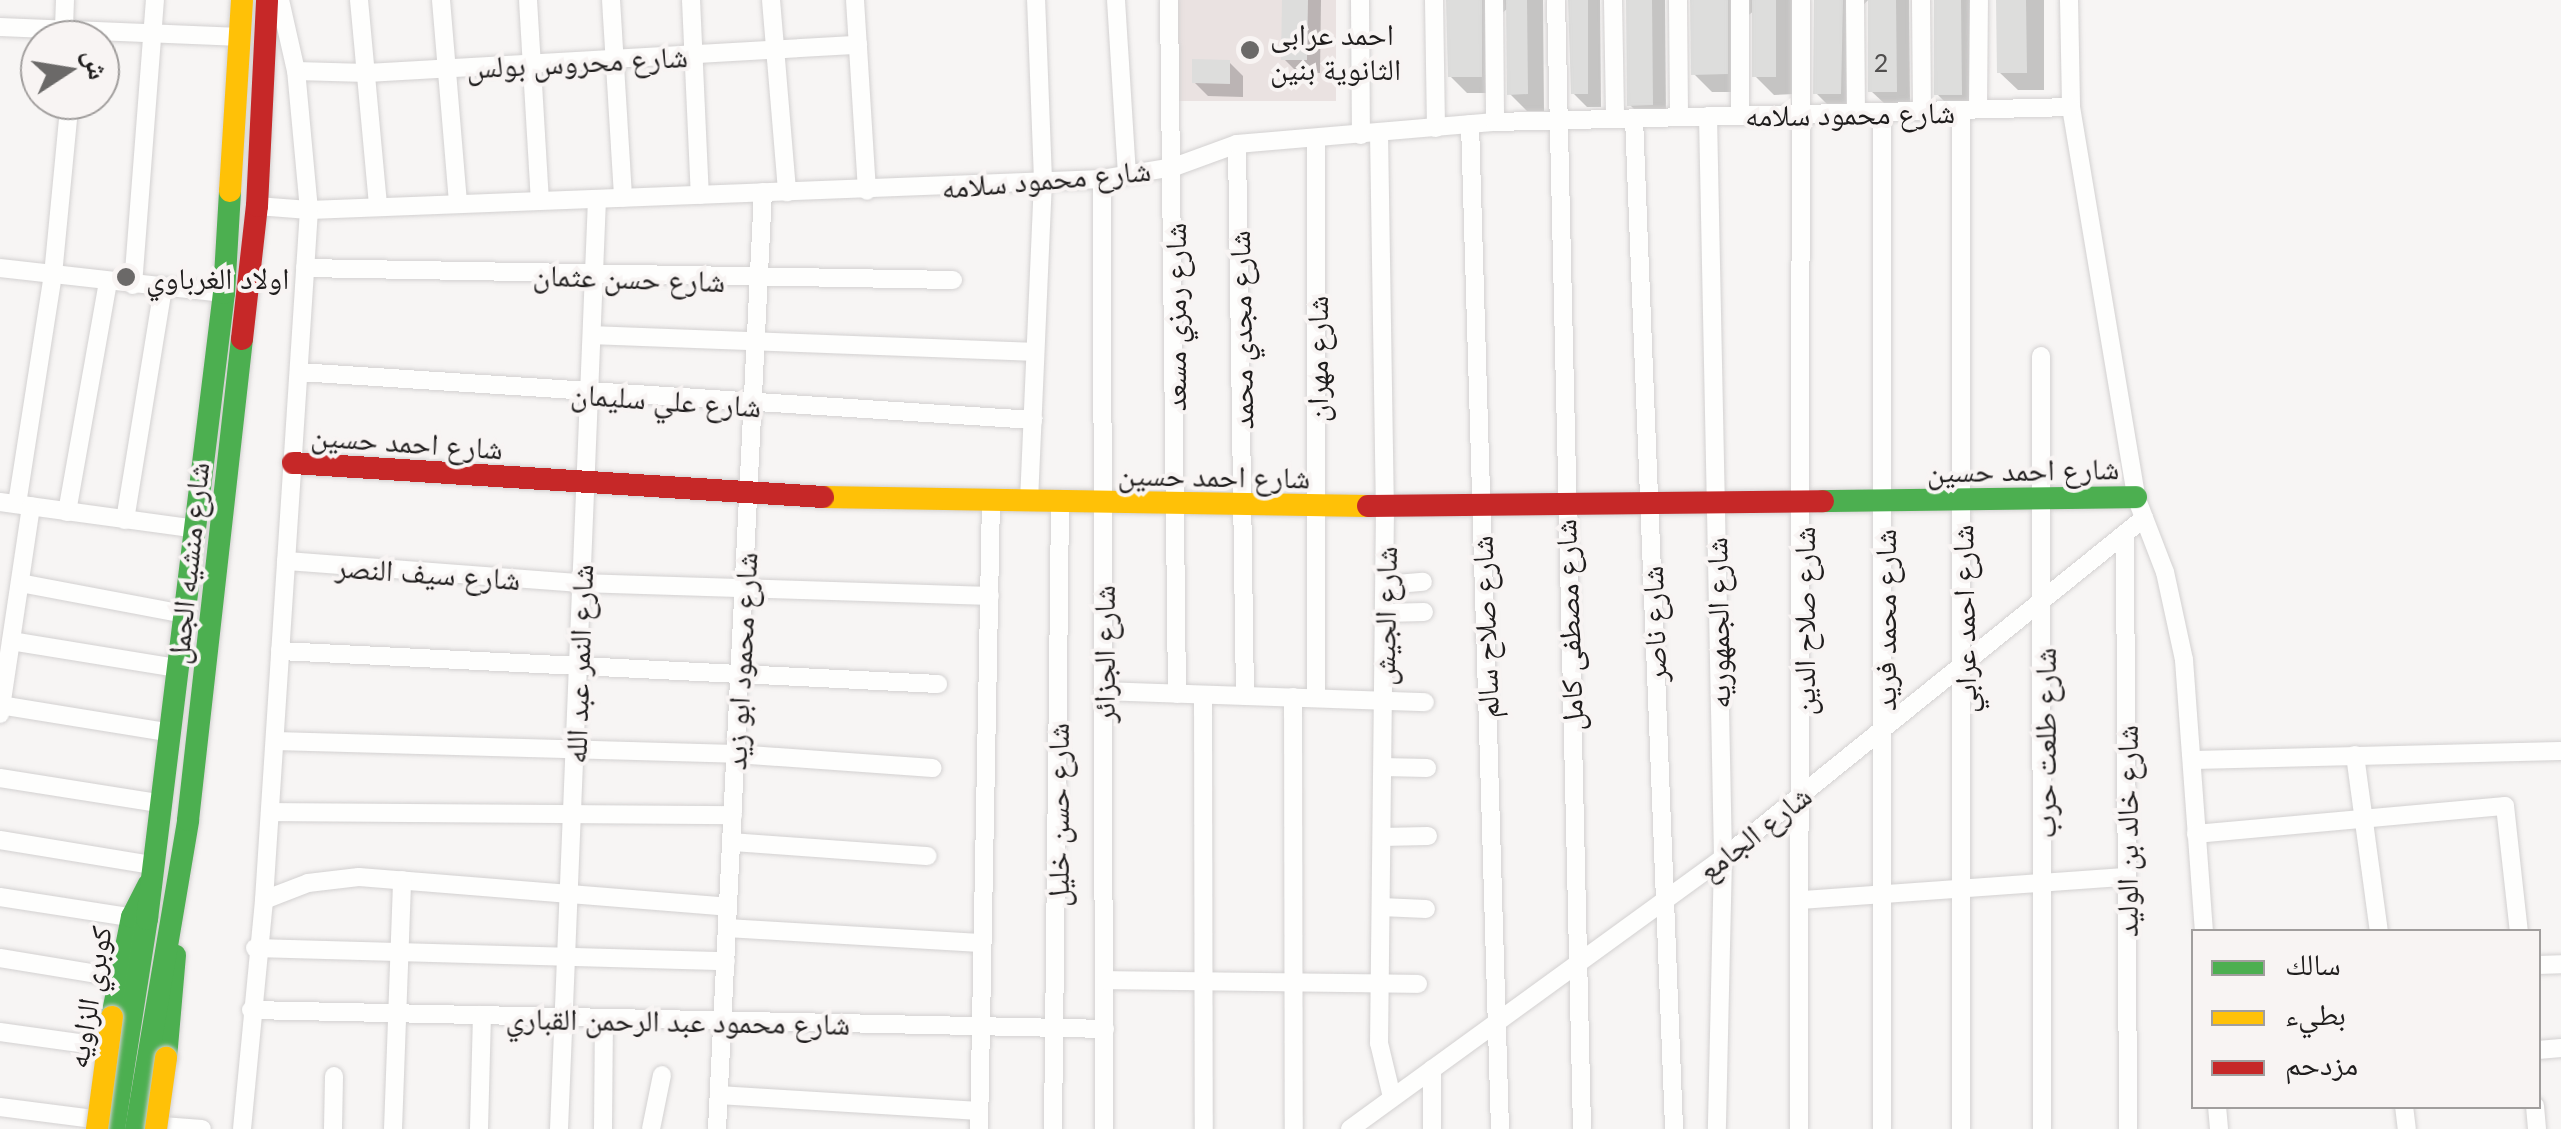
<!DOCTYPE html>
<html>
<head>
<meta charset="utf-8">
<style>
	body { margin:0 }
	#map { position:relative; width:2561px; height:1129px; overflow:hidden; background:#f7f5f4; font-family:Lato,"Noto Naskh Arabic",sans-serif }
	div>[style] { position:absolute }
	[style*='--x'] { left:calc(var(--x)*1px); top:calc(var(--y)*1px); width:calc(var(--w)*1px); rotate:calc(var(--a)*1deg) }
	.built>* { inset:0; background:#eae2e1 }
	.shadow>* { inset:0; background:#0003 }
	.building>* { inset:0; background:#dddddc }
	.roads { filter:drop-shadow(0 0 2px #d3d1d1) drop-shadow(0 0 2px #d3d1d1) }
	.street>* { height:18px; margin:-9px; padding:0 9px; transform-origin:9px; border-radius:9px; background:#fefefd }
	.fast>* { height:22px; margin:-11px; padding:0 11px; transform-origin:11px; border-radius:11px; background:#4caf50 }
	.slow>* { height:22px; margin:-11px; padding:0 11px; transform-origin:11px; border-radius:11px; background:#ffc107 }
	.jam>* { height:22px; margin:-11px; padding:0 11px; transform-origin:11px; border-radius:11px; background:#c62828 }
	.bridges { filter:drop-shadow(0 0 2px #d3d1d1) drop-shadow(0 0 2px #d3d1d1) }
	.slow-bridge>* { height:22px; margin:-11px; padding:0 11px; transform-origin:11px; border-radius:11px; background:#ffc107 }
	.dots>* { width:28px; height:28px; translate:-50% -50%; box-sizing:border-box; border:5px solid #f8f4f3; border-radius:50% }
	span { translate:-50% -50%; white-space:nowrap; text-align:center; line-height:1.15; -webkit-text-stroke:8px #f8f4f3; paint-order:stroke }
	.number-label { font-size:25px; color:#504e4e }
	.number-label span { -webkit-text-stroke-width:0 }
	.poi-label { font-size:30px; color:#1f1d1d }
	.left { translate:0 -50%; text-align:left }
	.street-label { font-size:30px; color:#1f1d1d }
	.legend { position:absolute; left:2191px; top:929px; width:350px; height:180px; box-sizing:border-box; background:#f8f4f3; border:2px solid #a19e9d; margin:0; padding:12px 18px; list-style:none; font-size:30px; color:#1f1d1d }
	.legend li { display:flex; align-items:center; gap:20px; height:50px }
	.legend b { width:50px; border:2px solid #a19e9d }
	.north { position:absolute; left:20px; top:20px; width:100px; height:100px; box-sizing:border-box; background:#f8f4f3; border:2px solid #a19e9d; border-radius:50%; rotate:78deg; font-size:28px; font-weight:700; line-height:40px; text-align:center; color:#1f1d1d }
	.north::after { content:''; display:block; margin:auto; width:35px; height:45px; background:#6b6968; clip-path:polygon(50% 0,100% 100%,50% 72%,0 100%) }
</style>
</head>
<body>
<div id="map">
	<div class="built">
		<div style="clip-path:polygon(1165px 0,1336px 0,1336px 101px,1165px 101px)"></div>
	</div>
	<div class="shadow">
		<div style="clip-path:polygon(1285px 0,1321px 0,1320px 73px,1297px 72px,1284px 59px)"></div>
		<div style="clip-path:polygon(1448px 0,1543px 0,1544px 111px,1527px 111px,1510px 94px,1509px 7px,1498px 17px,1498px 93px,1467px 93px,1450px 76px)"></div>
		<div style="clip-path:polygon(1571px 0,1600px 0,1601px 107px,1587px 107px,1573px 93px)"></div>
		<div style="clip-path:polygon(1627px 0,1665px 0,1666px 118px,1644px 119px,1630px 105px)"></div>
		<div style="clip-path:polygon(1692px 0,1793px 0,1794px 94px,1774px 95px,1755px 76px,1755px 10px,1745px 18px,1745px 92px,1712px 92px,1694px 74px)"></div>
		<div style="clip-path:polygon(1815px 0,1868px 0,1855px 14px,1856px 105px,1830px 107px,1816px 93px)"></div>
		<div style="clip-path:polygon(1870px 0,1909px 0,1910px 104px,1885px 104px,1871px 91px)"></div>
		<div style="clip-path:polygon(1936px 0,1974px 0,1975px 108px,1951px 108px,1937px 94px)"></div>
		<div style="clip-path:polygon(1999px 0,2044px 0,2044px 90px,2018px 90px,1999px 72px)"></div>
		<div style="clip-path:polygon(1229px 62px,1243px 76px,1243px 97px,1208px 96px,1194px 82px)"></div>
	</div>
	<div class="building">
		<div style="clip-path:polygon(1282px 0,1308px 0,1307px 60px,1281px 60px)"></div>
		<div style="clip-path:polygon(1446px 0,1482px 0,1482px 77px,1448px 77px)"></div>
		<div style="clip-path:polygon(1506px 0,1527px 0,1528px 94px,1507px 95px)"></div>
		<div style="clip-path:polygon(1568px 0,1588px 0,1588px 94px,1571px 94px)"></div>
		<div style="clip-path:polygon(1626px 0,1652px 0,1653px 105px,1627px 106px)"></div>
		<div style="clip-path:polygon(1690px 0,1728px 0,1728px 74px,1691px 75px)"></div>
		<div style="clip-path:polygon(1752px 0,1776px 0,1776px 77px,1752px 77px)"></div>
		<div style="clip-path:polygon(1814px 0,1843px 0,1841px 94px,1813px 94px)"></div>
		<div style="clip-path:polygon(1868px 0,1896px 0,1897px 92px,1868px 92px)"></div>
		<div style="clip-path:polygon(1934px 0,1961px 0,1962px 95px,1934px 95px)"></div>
		<div style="clip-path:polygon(1996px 0,2026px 0,2027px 73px,1997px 73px)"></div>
		<div style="clip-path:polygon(1192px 59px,1230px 60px,1230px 84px,1192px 83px)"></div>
	</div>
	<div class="roads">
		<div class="street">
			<div style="--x:359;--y:0;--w:207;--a:84.7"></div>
			<div style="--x:441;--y:0;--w:204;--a:85.2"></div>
			<div style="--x:528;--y:0;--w:200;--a:86.6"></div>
			<div style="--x:611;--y:0;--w:198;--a:86.5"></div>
			<div style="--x:691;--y:0;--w:195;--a:87.4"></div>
			<div style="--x:771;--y:0;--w:193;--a:85.2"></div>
			<div style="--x:855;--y:0;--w:191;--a:86.4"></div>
			<div style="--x:1116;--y:0;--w:174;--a:86.4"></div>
			<div style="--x:1169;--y:0;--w:694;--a:89.34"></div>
			<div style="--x:1360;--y:0;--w:135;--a:89.6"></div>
			<div style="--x:1434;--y:0;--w:128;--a:89.1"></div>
			<div style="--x:1494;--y:0;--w:122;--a:89.5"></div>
			<div style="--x:1556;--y:0;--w:1129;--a:88.68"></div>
			<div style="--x:1613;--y:0;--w:119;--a:89"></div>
			<div style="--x:1678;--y:0;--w:117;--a:89.5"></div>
			<div style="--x:1855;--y:0;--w:112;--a:89.5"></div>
			<div style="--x:1921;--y:0;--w:111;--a:89.5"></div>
			<div style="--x:2069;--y:0;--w:107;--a:88.9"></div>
			<div style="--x:2071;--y:107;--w:395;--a:80.5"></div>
			<div style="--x:2136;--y:497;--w:80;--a:68.9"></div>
			<div style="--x:2165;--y:572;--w:90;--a:77.8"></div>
			<div style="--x:2184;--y:660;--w:273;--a:85.8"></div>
			<div style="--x:0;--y:27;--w:241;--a:2.4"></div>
			<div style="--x:64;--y:28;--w:28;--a:-88"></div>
			<div style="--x:296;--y:71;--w:71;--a:1.6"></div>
			<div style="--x:367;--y:73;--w:492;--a:-3.3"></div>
			<div style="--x:1978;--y:109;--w:109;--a:-89.5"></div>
			<div style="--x:1961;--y:110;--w:1019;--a:90"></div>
			<div style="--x:1708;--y:116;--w:742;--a:88.84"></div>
			<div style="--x:1723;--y:858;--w:271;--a:91.3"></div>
			<div style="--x:1740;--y:116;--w:116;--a:-90"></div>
			<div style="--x:1634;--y:118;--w:1012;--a:87.73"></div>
			<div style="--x:1470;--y:124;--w:1005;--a:88.29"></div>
			<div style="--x:1379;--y:133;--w:375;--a:89.1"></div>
			<div style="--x:1385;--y:508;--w:535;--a:90.64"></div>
			<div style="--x:1379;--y:1043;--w:56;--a:76.5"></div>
			<div style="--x:1316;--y:140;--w:558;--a:90"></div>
			<div style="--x:1237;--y:144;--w:552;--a:89.17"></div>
			<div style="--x:1102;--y:179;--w:950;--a:89.88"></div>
			<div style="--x:257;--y:206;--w:52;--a:4.4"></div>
			<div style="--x:309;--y:210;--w:794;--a:-2.24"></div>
			<div style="--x:1102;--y:179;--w:73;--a:-9.5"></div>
			<div style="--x:1174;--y:167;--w:67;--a:-20.1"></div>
			<div style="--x:1237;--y:144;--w:259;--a:-4.9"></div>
			<div style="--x:1495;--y:122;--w:576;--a:-1.49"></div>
			<div style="--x:0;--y:268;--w:225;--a:6.4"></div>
			<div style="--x:305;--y:268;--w:648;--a:1.06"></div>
			<div style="--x:133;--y:285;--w:286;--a:-85.6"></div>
			<div style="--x:592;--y:335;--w:443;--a:2.2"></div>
			<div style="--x:2041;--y:356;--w:773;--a:89.93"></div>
			<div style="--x:299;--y:372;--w:736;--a:3.74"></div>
			<div style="--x:1029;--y:501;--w:321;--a:-87.5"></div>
			<div style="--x:1043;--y:180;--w:180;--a:-92.2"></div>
			<div style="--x:0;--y:502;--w:198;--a:7.8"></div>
			<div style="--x:17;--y:504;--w:232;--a:-81.1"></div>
			<div style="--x:53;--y:275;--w:176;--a:-84.5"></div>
			<div style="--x:67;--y:512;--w:234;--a:-79.9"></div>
			<div style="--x:125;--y:520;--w:234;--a:-80.7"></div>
			<div style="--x:2125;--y:534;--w:595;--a:89.71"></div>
			<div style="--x:286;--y:561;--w:296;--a:4.3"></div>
			<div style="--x:581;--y:583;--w:409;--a:1.8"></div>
			<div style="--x:20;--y:583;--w:167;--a:10.7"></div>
			<div style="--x:1385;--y:585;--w:38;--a:-5"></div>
			<div style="--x:1384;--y:613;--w:40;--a:-1.4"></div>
			<div style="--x:11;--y:641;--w:167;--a:9.3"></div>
			<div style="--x:280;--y:651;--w:659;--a:2.87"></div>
			<div style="--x:1103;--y:691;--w:322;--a:2"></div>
			<div style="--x:1203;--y:695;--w:434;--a:89.9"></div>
			<div style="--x:1293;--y:697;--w:432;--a:89.9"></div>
			<div style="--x:0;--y:705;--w:169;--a:9.2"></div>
			<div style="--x:0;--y:714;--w:210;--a:-81.5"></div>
			<div style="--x:275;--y:741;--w:461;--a:1.6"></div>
			<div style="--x:736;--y:754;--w:197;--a:4.1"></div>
			<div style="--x:2355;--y:755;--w:179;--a:82.3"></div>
			<div style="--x:2193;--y:760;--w:368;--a:-1.4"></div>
			<div style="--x:1383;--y:767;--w:44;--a:1.3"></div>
			<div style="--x:0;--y:778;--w:159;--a:9"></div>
			<div style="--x:270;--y:812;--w:463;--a:0.4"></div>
			<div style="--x:2196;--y:834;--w:310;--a:-5.2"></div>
			<div style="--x:2505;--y:806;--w:127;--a:83.7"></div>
			<div style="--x:1382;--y:837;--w:46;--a:-1.2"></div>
			<div style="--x:0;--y:840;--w:153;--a:9.4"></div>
			<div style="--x:732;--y:842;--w:196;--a:4.1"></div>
			<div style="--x:0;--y:897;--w:144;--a:8.8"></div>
			<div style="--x:264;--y:900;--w:47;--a:-21.1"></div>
			<div style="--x:308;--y:883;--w:51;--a:-6.7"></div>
			<div style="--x:359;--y:877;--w:370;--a:4.6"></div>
			<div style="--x:1802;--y:900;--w:325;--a:-4.1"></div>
			<div style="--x:1381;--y:907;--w:45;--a:2.5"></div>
			<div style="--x:727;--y:928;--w:253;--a:3.4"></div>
			<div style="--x:255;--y:948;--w:471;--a:1.6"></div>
			<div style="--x:0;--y:958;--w:130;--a:9.3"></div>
			<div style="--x:2538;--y:965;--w:23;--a:-2"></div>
			<div style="--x:1105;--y:980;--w:313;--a:0.7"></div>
			<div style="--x:251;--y:1010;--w:854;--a:1.27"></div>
			<div style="--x:0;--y:1032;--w:117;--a:7.9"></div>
			<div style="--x:2538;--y:1050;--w:23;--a:-5"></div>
			<div style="--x:1432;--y:1069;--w:60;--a:90"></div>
			<div style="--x:719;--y:1095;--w:260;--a:3.5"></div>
			<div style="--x:2217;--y:1106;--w:23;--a:85"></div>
			<div style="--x:2404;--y:1106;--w:23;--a:83"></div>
			<div style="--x:2535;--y:1106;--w:23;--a:85"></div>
			<div style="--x:0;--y:1107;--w:110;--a:7.3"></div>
			<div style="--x:149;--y:1125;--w:53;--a:4.3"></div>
			<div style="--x:242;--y:1129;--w:230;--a:-84.5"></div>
			<div style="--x:264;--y:900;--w:691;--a:-86.27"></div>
			<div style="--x:309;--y:210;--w:140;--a:-95.3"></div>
			<div style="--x:296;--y:71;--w:73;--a:-102.7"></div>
			<div style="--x:333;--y:1129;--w:53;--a:-88.9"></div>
			<div style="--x:393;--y:1129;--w:249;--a:-87.9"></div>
			<div style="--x:479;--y:1129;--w:114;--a:-88.5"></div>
			<div style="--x:559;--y:1129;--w:930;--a:-87.66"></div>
			<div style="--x:603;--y:1129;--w:111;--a:-89.5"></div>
			<div style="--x:651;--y:1129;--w:55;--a:-78.5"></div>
			<div style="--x:717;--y:1129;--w:938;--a:-87.19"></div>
			<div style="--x:979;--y:1129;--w:629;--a:-88.91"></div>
			<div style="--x:1053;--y:1129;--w:627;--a:-89.36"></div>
			<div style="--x:1350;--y:1129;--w:461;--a:-36"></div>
			<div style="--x:1723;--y:858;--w:541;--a:-38.92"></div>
			<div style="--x:1799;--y:1129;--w:1129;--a:-89.9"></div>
			<div style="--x:1882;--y:1129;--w:1017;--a:-90"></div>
		</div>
		<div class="fast">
			<div style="--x:1823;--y:501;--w:313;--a:-0.7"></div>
			<div style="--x:112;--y:1017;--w:102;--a:-78.7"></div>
			<div style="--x:132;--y:917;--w:36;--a:-63"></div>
			<div style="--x:166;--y:1058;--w:103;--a:-85"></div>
			<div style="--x:114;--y:1129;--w:213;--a:-81.1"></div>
			<div style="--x:147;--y:919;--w:631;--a:-82.99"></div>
			<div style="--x:224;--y:293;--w:102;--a:-86.6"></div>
			<div style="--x:136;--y:1129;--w:313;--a:-80.4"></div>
			<div style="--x:188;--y:820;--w:484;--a:-83.6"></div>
		</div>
		<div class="slow">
			<div style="--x:230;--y:191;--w:191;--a:-86.4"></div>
			<div style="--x:823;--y:497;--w:545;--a:0.95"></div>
		</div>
		<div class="jam">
			<div style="--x:242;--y:339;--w:134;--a:-83.6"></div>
			<div style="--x:257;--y:206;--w:206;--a:-87.2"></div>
			<div style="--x:293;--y:463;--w:531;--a:3.67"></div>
			<div style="--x:1368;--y:506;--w:455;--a:-0.6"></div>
		</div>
	</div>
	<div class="bridges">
		<div class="slow-bridge">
			<div style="--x:97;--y:1129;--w:113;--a:-82.4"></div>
			<div style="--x:156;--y:1129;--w:72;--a:-82"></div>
		</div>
	</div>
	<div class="dots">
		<div style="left:1250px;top:50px;background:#6b6968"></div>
		<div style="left:126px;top:277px;background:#6b6968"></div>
	</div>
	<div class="number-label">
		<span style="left:1881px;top:62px">2</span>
	</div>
	<div class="poi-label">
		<span class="left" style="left:1270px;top:50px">احمد عرابى<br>الثانوية بنين</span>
		<span class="left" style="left:146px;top:277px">اولاد الغرباوي</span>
	</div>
	<div class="street-label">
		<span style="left:577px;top:61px;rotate:-3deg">شارع محروس بولس</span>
		<span style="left:1850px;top:113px;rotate:-1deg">شارع محمود سلامه</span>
		<span style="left:1046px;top:178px;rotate:-5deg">شارع محمود سلامه</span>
		<span style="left:629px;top:277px;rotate:2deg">شارع حسن عثمان</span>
		<span style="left:1174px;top:317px;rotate:-90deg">شارع رمزي مسعد</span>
		<span style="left:1240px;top:330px;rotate:-91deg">شارع مجدي محمد</span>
		<span style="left:1316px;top:359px;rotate:-90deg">شارع مهران</span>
		<span style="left:666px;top:399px;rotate:4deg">شارع علي سليمان</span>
		<span style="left:407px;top:441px;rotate:4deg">شارع احمد حسين</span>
		<span style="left:2023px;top:469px;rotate:-1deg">شارع احمد حسين</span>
		<span style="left:1214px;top:475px;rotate:1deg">شارع احمد حسين</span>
		<span style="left:187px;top:563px;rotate:-84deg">شارع منشيه الجمل</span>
		<span style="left:428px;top:572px;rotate:4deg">شارع سيف النصر</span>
		<span style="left:1384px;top:616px;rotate:-89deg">شارع الجيش</span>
		<span style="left:1963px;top:619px;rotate:-91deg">شارع احمد عرابي</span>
		<span style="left:1884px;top:620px;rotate:-90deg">شارع محمد فريد</span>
		<span style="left:1803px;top:621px;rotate:-90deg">شارع صلاح الدين</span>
		<span style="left:1717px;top:623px;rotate:-91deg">شارع الجمهوريه</span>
		<span style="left:1653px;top:624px;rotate:-92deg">شارع ناصر</span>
		<span style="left:1568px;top:625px;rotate:-92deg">شارع مصطفى كامل</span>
		<span style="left:1484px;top:627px;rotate:-92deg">شارع صلاح سالم</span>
		<span style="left:1103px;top:654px;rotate:-90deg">شارع الجزائر</span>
		<span style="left:740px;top:661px;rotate:-87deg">شارع محمود ابو زيد</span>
		<span style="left:578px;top:664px;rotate:-88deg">شارع النمر عبد الله</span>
		<span style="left:2044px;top:743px;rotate:-90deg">شارع طلعت حرب</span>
		<span style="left:1057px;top:815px;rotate:-90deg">شارع حسن خليل</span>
		<span style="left:2126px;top:831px;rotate:-90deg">شارع خالد بن الوليد</span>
		<span style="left:1754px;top:832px;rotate:-38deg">شارع الجامع</span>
		<span style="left:88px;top:997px;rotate:-80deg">كوبري الزاويه</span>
		<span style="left:678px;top:1020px;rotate:1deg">شارع محمود عبد الرحمن القباري</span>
	</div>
	<ul class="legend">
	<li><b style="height:12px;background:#4caf50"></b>سالك</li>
	<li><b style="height:12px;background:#ffc107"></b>بطيء</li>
	<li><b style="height:12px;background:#c62828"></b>مزدحم</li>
	</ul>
	<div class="north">ش</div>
</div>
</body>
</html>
